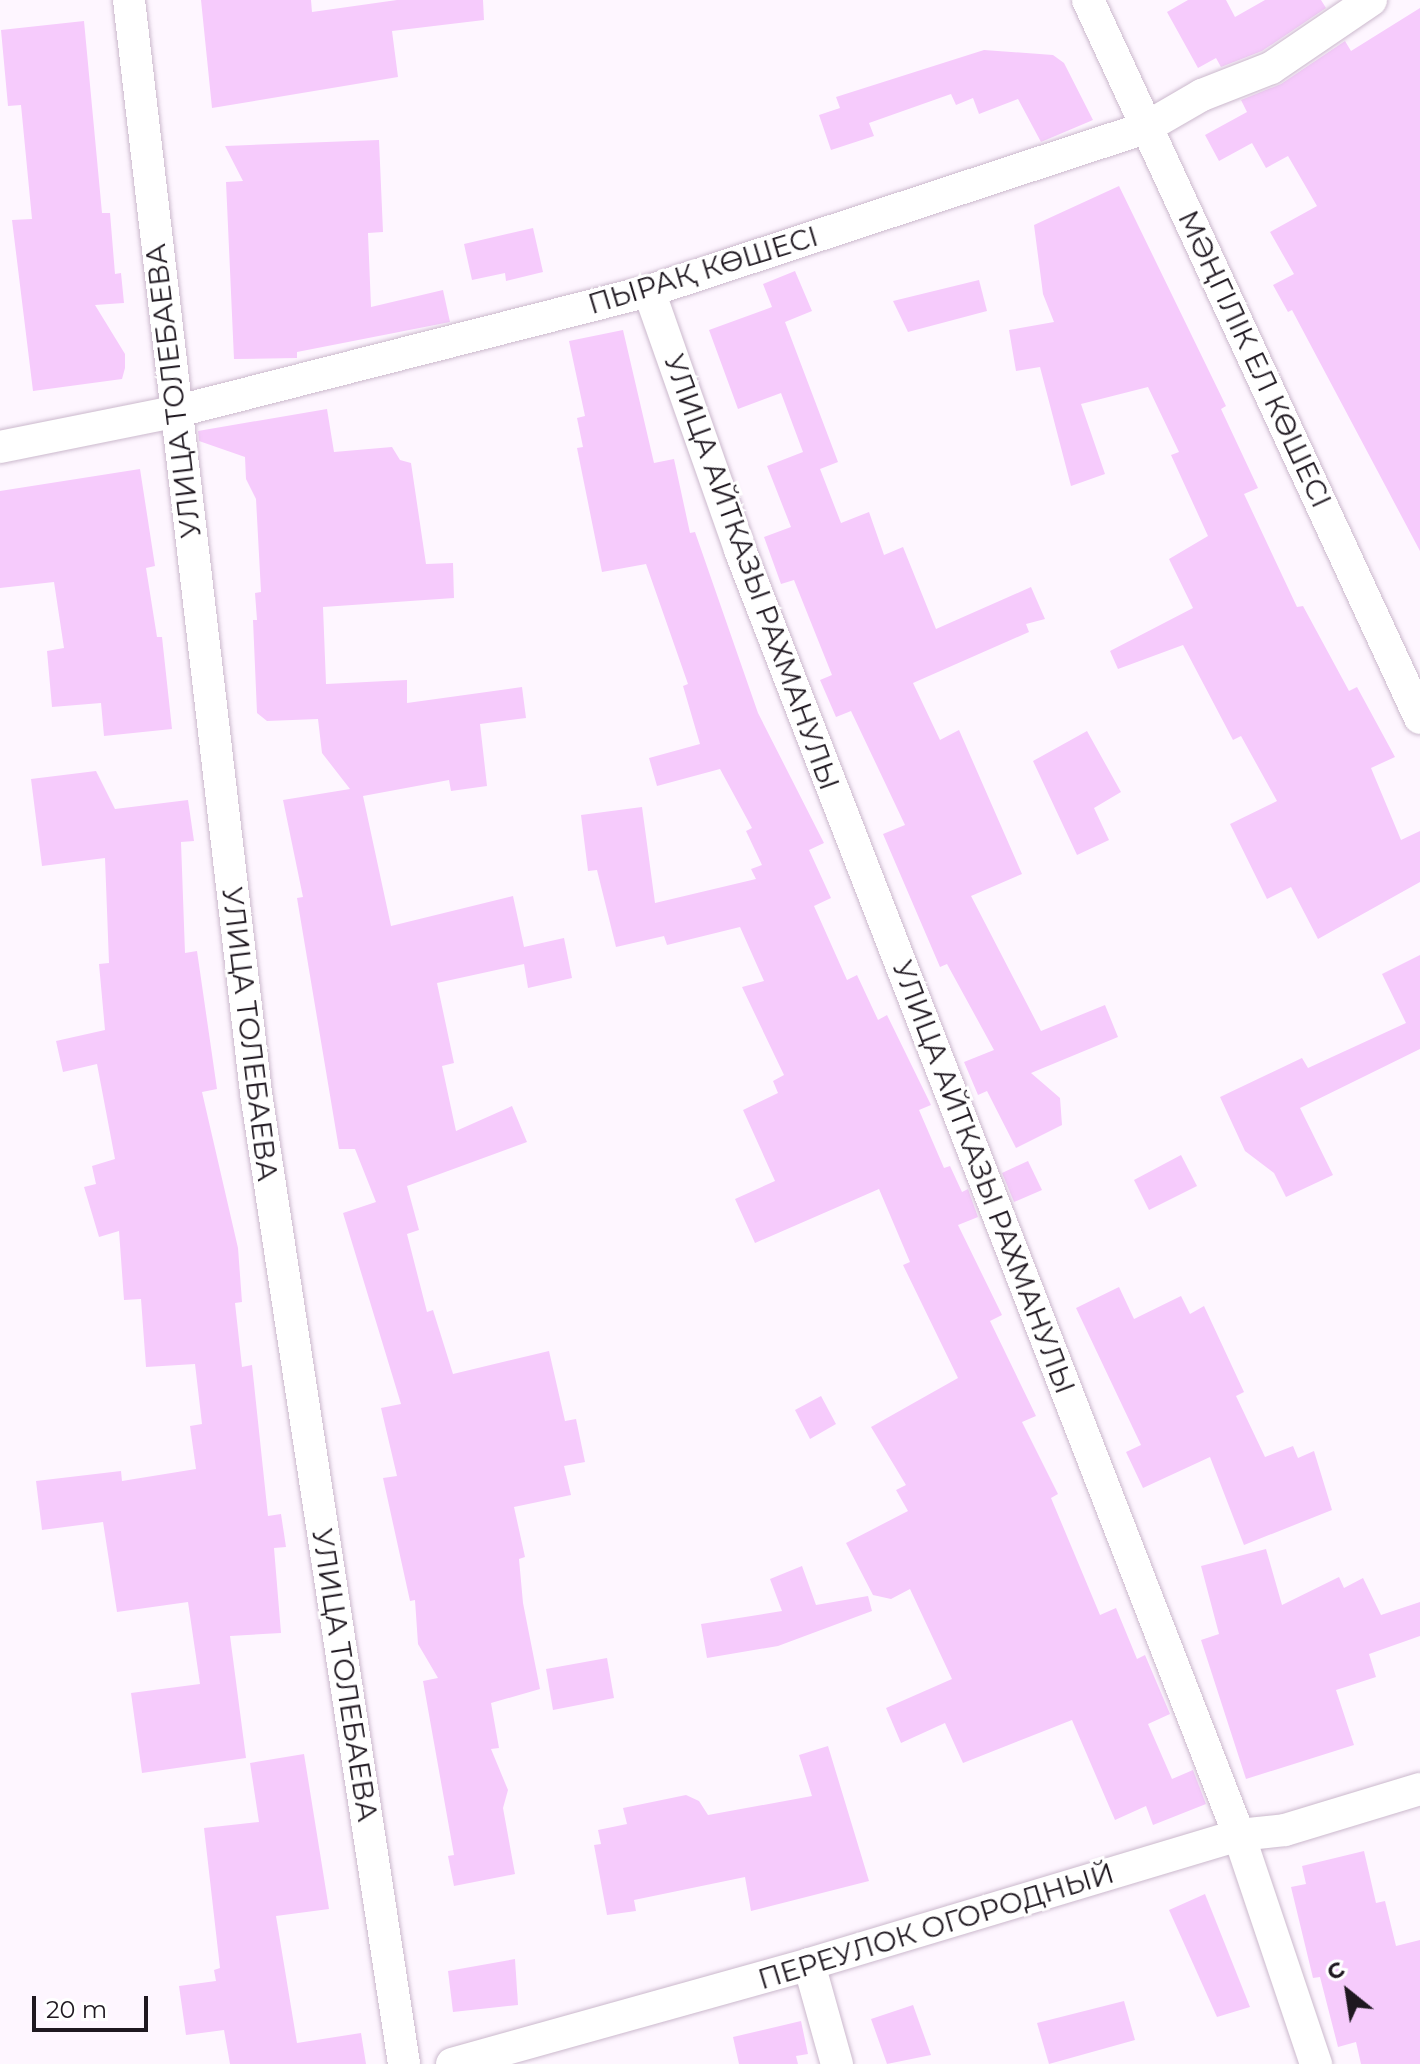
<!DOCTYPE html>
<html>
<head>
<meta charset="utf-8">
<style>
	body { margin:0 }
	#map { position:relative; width:1420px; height:2064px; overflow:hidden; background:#fef6ff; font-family:Montserrat,sans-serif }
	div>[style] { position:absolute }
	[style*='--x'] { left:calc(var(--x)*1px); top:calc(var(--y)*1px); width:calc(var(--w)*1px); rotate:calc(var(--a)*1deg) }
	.building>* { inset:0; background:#f6cbfc }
	.roads { filter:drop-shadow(0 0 2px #cbb9cd) drop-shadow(0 0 2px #cbb9cd) }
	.minor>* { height:32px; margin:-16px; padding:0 16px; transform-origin:16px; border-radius:16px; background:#fff }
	span { translate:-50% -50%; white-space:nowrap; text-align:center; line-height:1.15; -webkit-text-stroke:6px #fff; paint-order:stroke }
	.street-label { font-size:28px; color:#1f1820 }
	.north { position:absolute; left:1308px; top:1952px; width:80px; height:80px; -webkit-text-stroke:6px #fff; paint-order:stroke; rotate:330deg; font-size:22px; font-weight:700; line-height:32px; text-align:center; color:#1f1820 }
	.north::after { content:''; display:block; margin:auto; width:28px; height:36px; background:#1f1820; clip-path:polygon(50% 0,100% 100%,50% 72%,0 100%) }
	.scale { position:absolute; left:32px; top:1996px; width:116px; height:36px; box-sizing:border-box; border:4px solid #1f1820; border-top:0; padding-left:10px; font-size:24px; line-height:28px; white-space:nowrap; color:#1f1820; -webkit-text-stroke:6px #fff; paint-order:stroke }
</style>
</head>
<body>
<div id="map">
	<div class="building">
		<div style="clip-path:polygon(201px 0,311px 0,312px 12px,397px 0,483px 0,484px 20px,392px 31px,398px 77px,212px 108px)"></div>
		<div style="clip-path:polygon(1188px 0,1226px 0,1235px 17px,1265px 0,1321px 0,1326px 8px,1262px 51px,1221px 67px,1216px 58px,1198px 68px,1167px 12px)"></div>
		<div style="clip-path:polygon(1420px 8px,1420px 551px,1292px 310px,1288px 312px,1273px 285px,1294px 274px,1270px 232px,1317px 206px,1288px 156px,1266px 168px,1252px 143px,1219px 161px,1205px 135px,1247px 112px,1241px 100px,1281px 84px,1345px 41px,1351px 51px)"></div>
		<div style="clip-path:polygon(84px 21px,102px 213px,110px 213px,115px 274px,121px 273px,124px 303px,95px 305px,125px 354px,125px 368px,122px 379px,33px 391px,12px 220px,32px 219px,21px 105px,8px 106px,1px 30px)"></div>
		<div style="clip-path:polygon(984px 50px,1053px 55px,1064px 63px,1093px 120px,1041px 142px,1018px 99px,979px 114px,973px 98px,956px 105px,951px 94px,869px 123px,874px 136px,831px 150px,819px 115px,840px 108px,836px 97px)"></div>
		<div style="clip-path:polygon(379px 140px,383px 232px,368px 233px,371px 307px,443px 290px,450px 322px,297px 352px,297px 358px,234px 359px,226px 182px,243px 181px,225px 146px)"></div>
		<div style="clip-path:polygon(1119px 186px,1226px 406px,1221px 409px,1258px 488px,1244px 494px,1297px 607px,1303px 606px,1349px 691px,1357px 687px,1395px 757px,1371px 768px,1401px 840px,1420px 831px,1420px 882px,1318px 939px,1291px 887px,1267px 899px,1230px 824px,1277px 801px,1241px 736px,1233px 740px,1183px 645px,1118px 669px,1110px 651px,1193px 608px,1169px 559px,1208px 536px,1171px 455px,1179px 452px,1148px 387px,1081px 404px,1105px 474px,1071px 486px,1040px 367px,1016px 371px,1009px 330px,1054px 322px,1043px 294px,1034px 225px)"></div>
		<div style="clip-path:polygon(533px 228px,543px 272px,506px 281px,505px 273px,472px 280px,464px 244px)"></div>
		<div style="clip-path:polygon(795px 271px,812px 311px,785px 322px,838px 462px,820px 469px,841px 523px,869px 512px,884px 555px,903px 547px,936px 629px,1031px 587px,1045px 619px,1026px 624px,1029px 632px,913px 683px,940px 740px,959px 730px,1022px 874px,971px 896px,1041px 1031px,1105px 1005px,1118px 1037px,1031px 1073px,1060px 1098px,1062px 1125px,1016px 1148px,987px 1091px,978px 1095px,964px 1062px,994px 1050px,947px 964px,940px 967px,883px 834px,905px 825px,851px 711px,836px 717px,820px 680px,832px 675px,794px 580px,781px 584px,764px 537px,791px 527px,767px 466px,803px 452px,781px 393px,738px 409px,709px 330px,772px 307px,763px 284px)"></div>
		<div style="clip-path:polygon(979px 280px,987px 311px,908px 332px,893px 301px)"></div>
		<div style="clip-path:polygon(623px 330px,654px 463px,674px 459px,690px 533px,695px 532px,758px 713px,824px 843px,809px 850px,831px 898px,814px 906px,847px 980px,857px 975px,878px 1020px,887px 1015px,931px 1105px,919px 1110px,944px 1168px,950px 1166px,962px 1192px,968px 1189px,978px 1217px,958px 1225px,1002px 1315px,990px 1321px,1036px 1416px,1022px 1422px,1058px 1494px,1051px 1498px,1100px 1615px,1116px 1608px,1137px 1659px,1145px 1655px,1170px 1714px,1148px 1724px,1172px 1779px,1193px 1770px,1206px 1804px,1153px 1825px,1146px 1806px,1115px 1820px,1072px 1720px,963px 1763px,945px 1723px,901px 1743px,886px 1708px,952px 1679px,910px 1589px,891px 1599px,873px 1595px,846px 1543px,908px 1511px,896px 1490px,906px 1485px,871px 1427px,958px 1378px,903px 1265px,910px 1262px,879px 1189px,755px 1243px,735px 1199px,775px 1181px,743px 1110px,778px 1093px,773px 1081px,784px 1075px,742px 987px,764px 981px,740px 927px,667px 945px,664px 936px,616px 947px,597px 870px,588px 871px,581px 815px,642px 807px,655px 903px,756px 879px,751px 869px,762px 865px,746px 831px,752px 828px,720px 769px,657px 786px,649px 758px,700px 744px,683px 686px,688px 684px,646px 564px,602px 572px,577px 448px,583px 447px,577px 418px,585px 416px,569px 341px)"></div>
		<div style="clip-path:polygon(327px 409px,334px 452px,392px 447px,400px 460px,411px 463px,426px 564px,453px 563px,454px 598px,323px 607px,326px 684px,407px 680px,407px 703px,522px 687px,526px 718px,480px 724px,487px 786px,451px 791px,449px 780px,363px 796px,391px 926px,513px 896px,524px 947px,564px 938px,572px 978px,528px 988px,524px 964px,437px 983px,454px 1063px,442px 1066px,456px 1131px,512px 1106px,527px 1142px,407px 1186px,419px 1230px,407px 1234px,427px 1312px,433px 1310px,453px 1374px,549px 1351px,565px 1421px,576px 1419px,585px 1462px,564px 1466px,571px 1495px,514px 1507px,525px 1557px,519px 1559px,523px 1603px,540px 1689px,491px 1703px,499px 1748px,491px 1749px,508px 1790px,503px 1808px,515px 1874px,454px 1886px,448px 1856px,454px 1855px,423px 1681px,438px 1678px,418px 1644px,415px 1600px,410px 1601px,383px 1478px,397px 1476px,381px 1408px,401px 1404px,343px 1213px,376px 1202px,355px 1149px,339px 1149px,297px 898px,303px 897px,283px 800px,350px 789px,322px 753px,318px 719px,267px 721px,257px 713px,253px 620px,257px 620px,255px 593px,261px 592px,256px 499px,246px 479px,245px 457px,199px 441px,198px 431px)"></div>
		<div style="clip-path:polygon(140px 469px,155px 566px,146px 568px,157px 637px,162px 637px,172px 729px,104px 736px,101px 703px,52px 707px,47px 651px,64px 648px,54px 582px,0 588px,0 491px)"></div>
		<div style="clip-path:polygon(1087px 731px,1121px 792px,1094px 808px,1109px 840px,1077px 855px,1033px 761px)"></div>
		<div style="clip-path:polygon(96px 771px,115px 809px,188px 800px,194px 841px,181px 842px,185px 953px,197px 951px,217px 1089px,202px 1092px,238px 1248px,242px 1302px,235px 1303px,242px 1367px,252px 1365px,268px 1516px,281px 1514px,286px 1547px,274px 1548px,281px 1633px,230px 1636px,246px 1758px,142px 1773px,131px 1693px,200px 1684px,188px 1602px,117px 1612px,103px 1522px,42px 1530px,36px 1481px,121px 1471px,122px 1481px,196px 1469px,190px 1426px,202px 1424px,195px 1364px,146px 1367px,141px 1299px,124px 1300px,119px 1231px,99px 1237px,84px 1187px,96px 1184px,92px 1166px,115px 1159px,97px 1064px,63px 1072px,56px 1041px,105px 1030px,99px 964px,109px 963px,105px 858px,42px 866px,31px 779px)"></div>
		<div style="clip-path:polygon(1420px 955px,1420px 1049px,1300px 1108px,1333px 1175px,1286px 1197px,1274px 1173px,1245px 1151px,1220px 1097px,1302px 1058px,1308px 1068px,1406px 1023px,1382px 974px)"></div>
		<div style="clip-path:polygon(1181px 1155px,1197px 1186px,1149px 1210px,1134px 1180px)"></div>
		<div style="clip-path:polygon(1028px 1161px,1042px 1190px,1014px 1202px,1002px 1173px)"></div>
		<div style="clip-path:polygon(1119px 1287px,1134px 1319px,1181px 1296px,1190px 1314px,1204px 1306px,1244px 1392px,1236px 1396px,1265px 1457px,1293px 1446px,1298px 1458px,1314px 1451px,1332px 1510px,1244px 1545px,1210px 1457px,1143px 1488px,1126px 1452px,1141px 1445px,1076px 1308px)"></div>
		<div style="clip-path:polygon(821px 1396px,836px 1424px,810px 1439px,795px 1410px)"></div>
		<div style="clip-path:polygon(1266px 1549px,1282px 1605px,1339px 1577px,1344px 1588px,1363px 1578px,1381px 1615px,1420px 1602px,1420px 1636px,1369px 1654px,1376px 1677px,1336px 1690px,1354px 1745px,1246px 1779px,1201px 1640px,1219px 1634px,1201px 1566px)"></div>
		<div style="clip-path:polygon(802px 1566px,816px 1605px,868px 1596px,872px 1611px,778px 1646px,707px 1658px,701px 1624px,782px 1611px,770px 1579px)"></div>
		<div style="clip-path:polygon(607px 1658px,614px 1698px,553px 1710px,546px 1669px)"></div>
		<div style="clip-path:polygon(828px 1746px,869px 1881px,751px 1911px,745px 1877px,634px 1900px,636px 1911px,607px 1915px,594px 1845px,601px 1844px,598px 1830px,627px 1824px,623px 1808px,686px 1795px,699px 1801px,708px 1815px,812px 1796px,799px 1755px)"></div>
		<div style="clip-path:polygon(304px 1754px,329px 1909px,276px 1916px,297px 2043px,361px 2033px,366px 2064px,230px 2064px,224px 2030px,186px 2035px,179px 1986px,216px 1981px,214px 1970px,220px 1968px,204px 1828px,259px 1822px,250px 1763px)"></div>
		<div style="clip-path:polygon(1364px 1851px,1376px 1903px,1385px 1901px,1396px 1946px,1420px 1940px,1420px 2064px,1361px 2064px,1356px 2042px,1338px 2047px,1320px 1977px,1313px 1978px,1291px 1887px,1306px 1884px,1302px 1866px)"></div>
		<div style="clip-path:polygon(1205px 1894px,1250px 2007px,1217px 2017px,1169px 1910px)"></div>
		<div style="clip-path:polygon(515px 1959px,518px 2005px,453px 2012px,448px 1971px)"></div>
		<div style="clip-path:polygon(1124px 2001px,1135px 2040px,1049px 2064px,1037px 2023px)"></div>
		<div style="clip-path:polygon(913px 2005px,931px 2055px,887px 2064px,871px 2019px)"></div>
		<div style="clip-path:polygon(801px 2021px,808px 2054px,796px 2056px,798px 2064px,739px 2064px,733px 2037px)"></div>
	</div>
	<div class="roads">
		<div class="minor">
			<div style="--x:129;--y:0;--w:1100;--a:83.37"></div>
			<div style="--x:256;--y:1093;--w:982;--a:81.33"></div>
			<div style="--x:1088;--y:0;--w:791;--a:65.18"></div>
			<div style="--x:649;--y:291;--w:275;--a:70.6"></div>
			<div style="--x:740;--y:550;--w:1378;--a:68.78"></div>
			<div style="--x:1239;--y:1835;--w:242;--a:71.4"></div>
			<div style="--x:0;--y:447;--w:177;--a:-11.4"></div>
			<div style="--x:174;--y:412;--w:490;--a:-14.3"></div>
			<div style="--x:649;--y:291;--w:522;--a:-18.19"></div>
			<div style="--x:1145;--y:128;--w:66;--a:-30.1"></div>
			<div style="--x:1202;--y:95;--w:74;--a:-21.4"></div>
			<div style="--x:1271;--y:68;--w:121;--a:-34.2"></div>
			<div style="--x:809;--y:1964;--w:104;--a:74.4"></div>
			<div style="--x:452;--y:2064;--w:371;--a:-15.6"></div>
			<div style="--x:809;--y:1964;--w:449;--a:-16.7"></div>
			<div style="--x:1239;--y:1835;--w:46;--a:-6.2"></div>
			<div style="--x:1285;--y:1830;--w:141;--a:-16.9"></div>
		</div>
	</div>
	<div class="street-label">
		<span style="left:703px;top:270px;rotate:-17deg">ПЫРАҚ КӨШЕСІ</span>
		<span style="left:1255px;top:359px;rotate:65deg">МӘҢГІЛІК ЕЛ КӨШЕСІ</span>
		<span style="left:173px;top:391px;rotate:-97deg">УЛИЦА ТОЛЕБАЕВА</span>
		<span style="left:752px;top:572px;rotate:70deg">УЛИЦА АЙТКАЗЫ РАХМАНУЛЫ</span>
		<span style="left:250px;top:1034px;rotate:83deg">УЛИЦА ТОЛЕБАЕВА</span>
		<span style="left:984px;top:1177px;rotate:69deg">УЛИЦА АЙТКАЗЫ РАХМАНУЛЫ</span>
		<span style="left:345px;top:1675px;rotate:81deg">УЛИЦА ТОЛЕБАЕВА</span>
		<span style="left:936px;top:1926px;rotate:-17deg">ПЕРЕУЛОК ОГОРОДНЫЙ</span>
	</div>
	<div class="north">С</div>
	<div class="scale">20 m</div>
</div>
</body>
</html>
